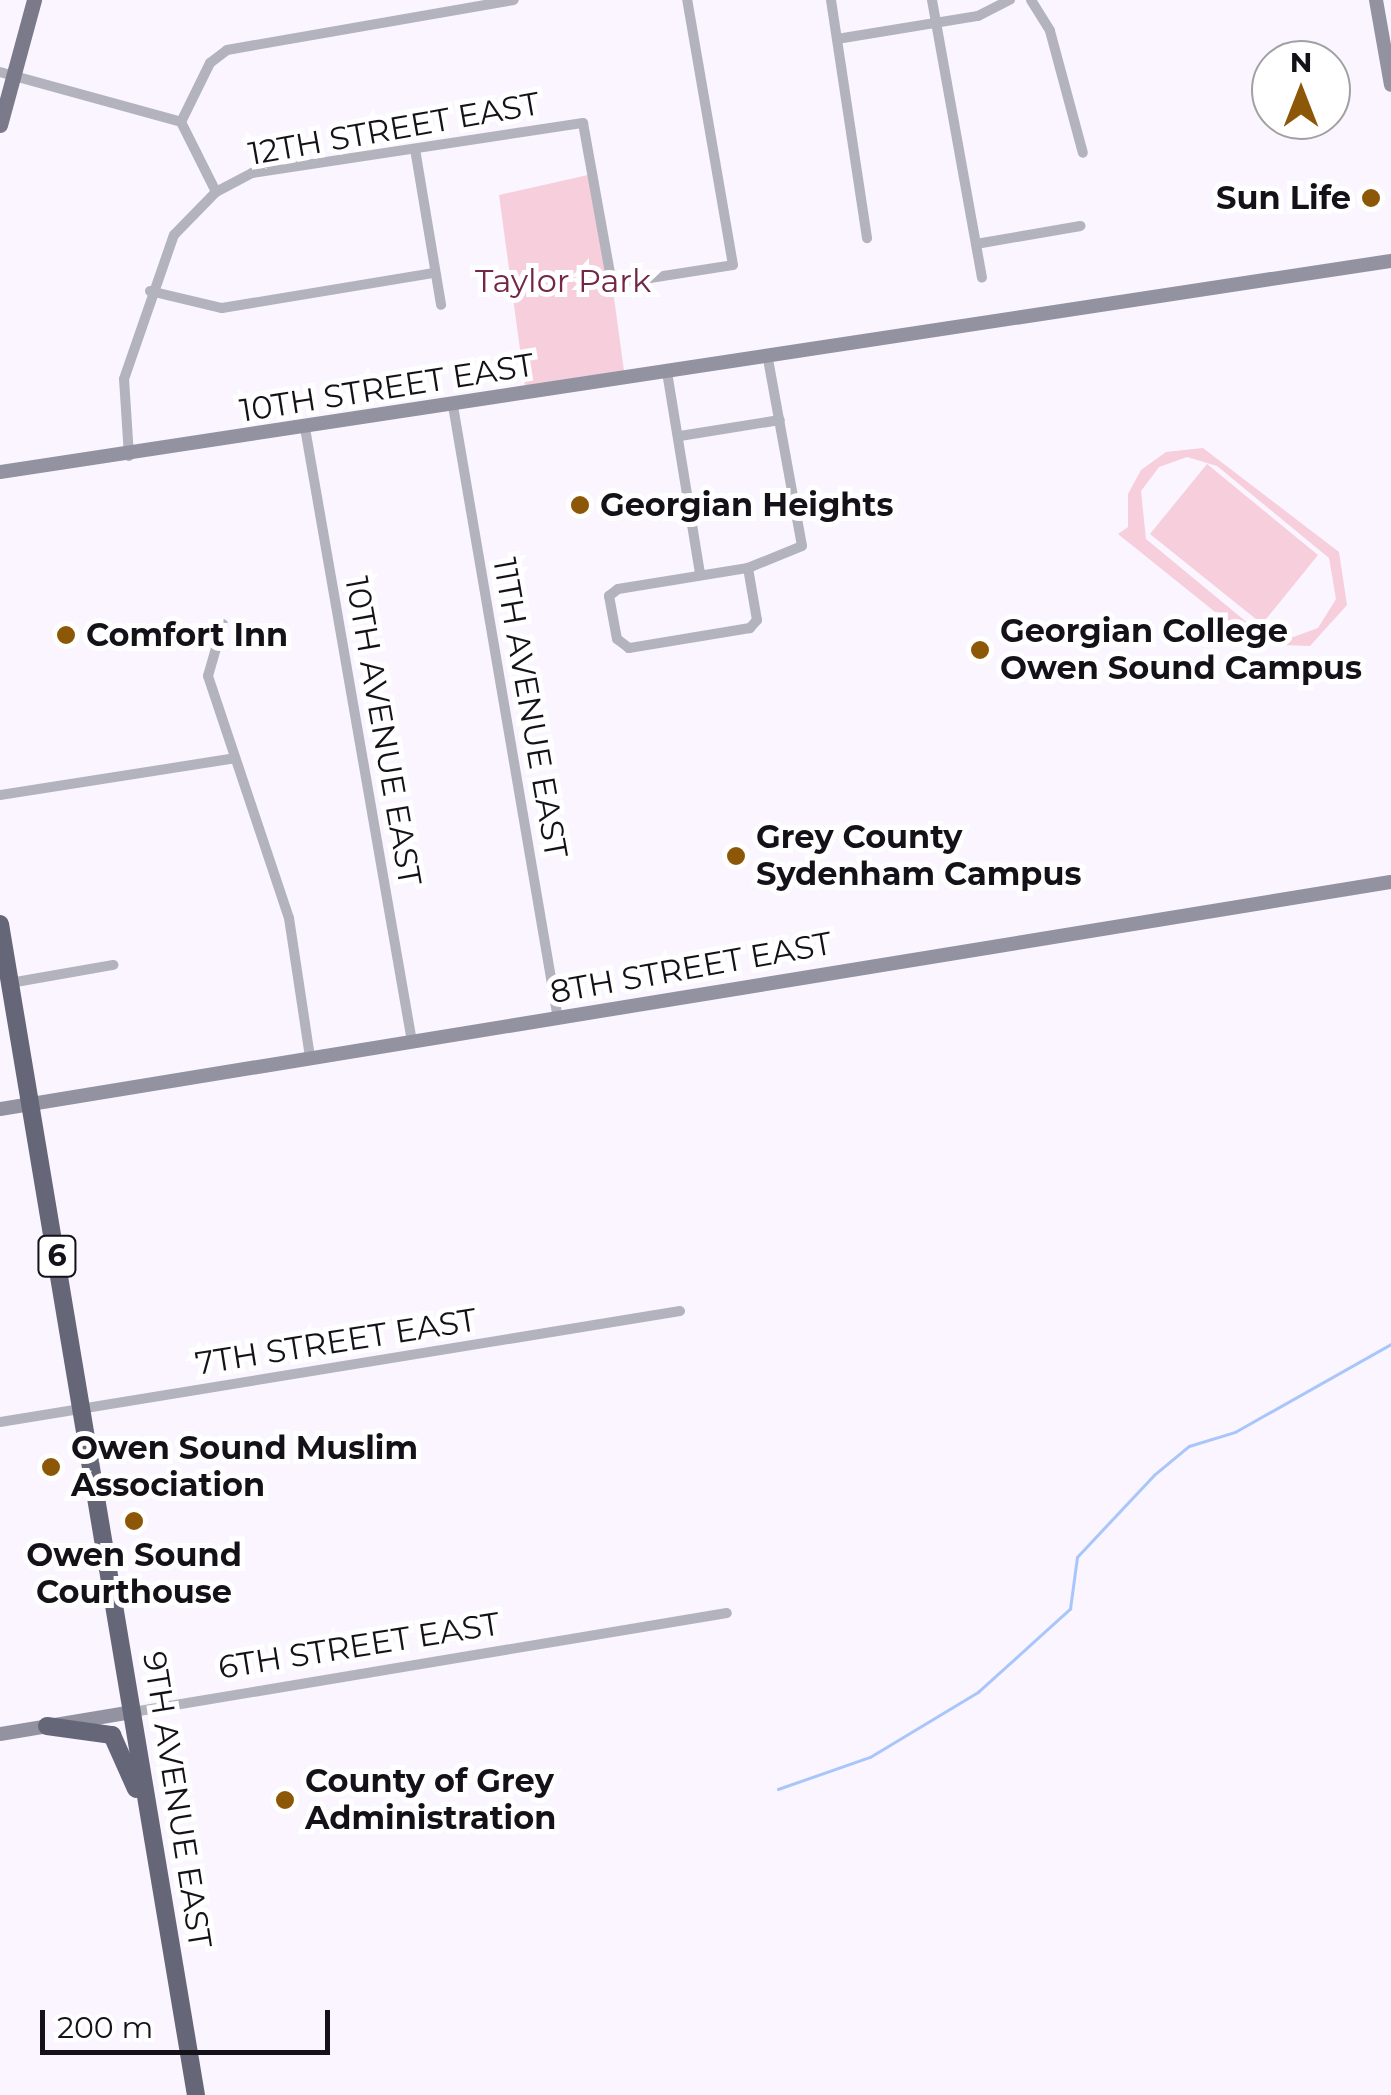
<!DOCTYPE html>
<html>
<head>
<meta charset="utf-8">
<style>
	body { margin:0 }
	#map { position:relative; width:1391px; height:2095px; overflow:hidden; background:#faf5fe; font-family:Montserrat,sans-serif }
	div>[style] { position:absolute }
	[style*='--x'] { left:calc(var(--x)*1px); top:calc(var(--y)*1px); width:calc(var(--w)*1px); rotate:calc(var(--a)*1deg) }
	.green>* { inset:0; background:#f7cedc }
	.stream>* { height:2.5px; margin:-1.25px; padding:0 1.25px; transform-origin:1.25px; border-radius:1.25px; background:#a9c6fc }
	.street>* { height:10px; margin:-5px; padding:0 5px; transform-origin:5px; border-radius:5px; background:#b3b3bd }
	.secondary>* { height:14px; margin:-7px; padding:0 7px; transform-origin:7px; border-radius:7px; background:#9292a0 }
	.primary>* { height:15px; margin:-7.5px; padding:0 7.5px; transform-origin:7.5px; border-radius:7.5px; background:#7a7a8b }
	.highway>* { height:18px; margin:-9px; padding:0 9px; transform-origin:9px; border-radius:9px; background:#666679 }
	.dots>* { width:28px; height:28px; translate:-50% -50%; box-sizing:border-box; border:5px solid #fff; border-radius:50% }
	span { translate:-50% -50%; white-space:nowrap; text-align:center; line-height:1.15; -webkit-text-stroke:10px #fff; paint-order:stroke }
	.shield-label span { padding:2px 8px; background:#fff; border:2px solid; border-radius:8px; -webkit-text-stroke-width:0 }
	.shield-label { font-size:30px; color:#141118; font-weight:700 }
	.street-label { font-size:32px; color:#141118 }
	.poi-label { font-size:32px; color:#141118; font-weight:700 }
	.right { translate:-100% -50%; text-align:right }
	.left { translate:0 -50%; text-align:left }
	.park-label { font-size:32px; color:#732647 }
	.north { position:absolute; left:1251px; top:40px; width:100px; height:100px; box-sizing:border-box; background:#fff; border:2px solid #a1a0a3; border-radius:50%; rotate:0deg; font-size:28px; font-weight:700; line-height:40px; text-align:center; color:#141118 }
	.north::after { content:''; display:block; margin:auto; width:35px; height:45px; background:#8d5708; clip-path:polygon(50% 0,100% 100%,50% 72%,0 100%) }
	.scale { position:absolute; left:40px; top:2010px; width:290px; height:45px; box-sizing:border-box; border:5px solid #141118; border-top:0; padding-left:12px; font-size:30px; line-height:35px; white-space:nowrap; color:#141118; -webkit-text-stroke:8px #fff; paint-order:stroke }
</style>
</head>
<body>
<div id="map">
	<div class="green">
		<div style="clip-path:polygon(597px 173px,624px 371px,525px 386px,499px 195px)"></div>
		<div style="clip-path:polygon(evenodd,1203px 448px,1339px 552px,1347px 605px,1310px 646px,1255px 644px,1118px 534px,1128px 527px,1128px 494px,1141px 470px,1166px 452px,1203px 448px,1187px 457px,1217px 466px,1329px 558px,1336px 599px,1318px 628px,1285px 640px,1261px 634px,1146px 539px,1141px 491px,1159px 467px,1187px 457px)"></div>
		<div style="clip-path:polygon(1207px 464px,1318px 555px,1262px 624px,1150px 534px)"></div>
	</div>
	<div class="stream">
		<div style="--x:778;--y:1789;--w:97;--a:-19.2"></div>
		<div style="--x:870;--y:1757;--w:126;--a:-31"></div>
		<div style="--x:978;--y:1692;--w:124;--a:-42.1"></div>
		<div style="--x:1070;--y:1609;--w:52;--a:-82.3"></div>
		<div style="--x:1077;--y:1557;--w:112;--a:-46.8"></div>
		<div style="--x:1154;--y:1475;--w:45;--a:-39.6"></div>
		<div style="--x:1189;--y:1446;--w:48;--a:-16.9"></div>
		<div style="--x:1235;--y:1432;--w:179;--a:-29.4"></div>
	</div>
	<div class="street">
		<div style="--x:831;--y:0;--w:241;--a:81.4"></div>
		<div style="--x:932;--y:0;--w:282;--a:79.8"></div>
		<div style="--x:1031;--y:0;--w:36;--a:58"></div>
		<div style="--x:1050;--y:31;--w:126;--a:74.9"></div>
		<div style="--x:837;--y:39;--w:143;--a:-9.3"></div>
		<div style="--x:978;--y:16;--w:36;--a:-27"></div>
		<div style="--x:0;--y:72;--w:188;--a:15.4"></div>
		<div style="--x:181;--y:122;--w:66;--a:-63.8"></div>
		<div style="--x:210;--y:63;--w:21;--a:-37"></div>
		<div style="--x:227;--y:50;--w:291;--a:-9.9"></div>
		<div style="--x:181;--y:122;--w:78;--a:63.4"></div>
		<div style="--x:415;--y:149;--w:158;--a:80.5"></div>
		<div style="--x:976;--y:244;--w:106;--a:-9.8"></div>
		<div style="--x:150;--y:291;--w:74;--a:13.3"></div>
		<div style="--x:222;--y:308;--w:215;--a:-9.4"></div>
		<div style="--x:667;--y:372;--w:205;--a:80.7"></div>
		<div style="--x:453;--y:406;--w:622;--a:80.28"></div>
		<div style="--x:305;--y:428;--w:623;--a:80.11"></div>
		<div style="--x:680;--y:436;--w:101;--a:-9.1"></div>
		<div style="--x:129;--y:456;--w:77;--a:-93.7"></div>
		<div style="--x:124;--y:379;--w:152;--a:-70.9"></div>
		<div style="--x:174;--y:235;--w:60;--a:-45.7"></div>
		<div style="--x:216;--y:192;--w:41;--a:-27.8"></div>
		<div style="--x:252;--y:173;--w:335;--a:-8.6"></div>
		<div style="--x:583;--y:123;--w:164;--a:79.8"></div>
		<div style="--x:612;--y:284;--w:122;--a:-8.9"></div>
		<div style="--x:733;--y:265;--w:269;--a:-99.8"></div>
		<div style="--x:748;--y:568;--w:53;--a:80.2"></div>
		<div style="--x:757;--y:620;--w:11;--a:131"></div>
		<div style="--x:750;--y:628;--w:123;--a:170.6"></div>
		<div style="--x:629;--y:648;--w:15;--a:-143"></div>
		<div style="--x:617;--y:639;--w:44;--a:-100.5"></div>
		<div style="--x:609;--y:596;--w:11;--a:-38"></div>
		<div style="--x:618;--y:589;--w:132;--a:-9.2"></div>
		<div style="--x:748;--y:568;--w:58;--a:-22.2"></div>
		<div style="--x:802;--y:546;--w:191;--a:-100.3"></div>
		<div style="--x:223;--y:624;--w:54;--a:106.1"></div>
		<div style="--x:208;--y:676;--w:255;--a:71.5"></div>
		<div style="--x:289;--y:918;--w:141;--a:81.4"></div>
		<div style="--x:0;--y:795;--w:234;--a:-8.9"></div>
		<div style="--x:10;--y:983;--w:105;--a:-9.9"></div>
		<div style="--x:0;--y:1422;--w:689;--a:-9.27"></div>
		<div style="--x:133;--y:1712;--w:602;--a:-9.46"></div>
	</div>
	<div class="secondary">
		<div style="--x:1376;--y:0;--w:86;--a:80"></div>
		<div style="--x:0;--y:472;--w:1407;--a:-8.63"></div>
		<div style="--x:0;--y:1109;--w:1409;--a:-9.27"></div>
		<div style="--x:0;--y:1734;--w:135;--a:-9.4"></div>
	</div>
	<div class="primary">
		<div style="--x:0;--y:125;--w:130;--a:-74.8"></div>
	</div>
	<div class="highway">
		<div style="--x:0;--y:924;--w:1187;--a:80.5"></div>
		<div style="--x:47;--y:1726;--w:66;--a:7.9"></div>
		<div style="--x:112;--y:1735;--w:59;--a:66"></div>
	</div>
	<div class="dots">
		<div style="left:1371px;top:198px;background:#8d5708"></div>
		<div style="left:580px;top:505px;background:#8d5708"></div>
		<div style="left:66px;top:635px;background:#8d5708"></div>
		<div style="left:980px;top:650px;background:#8d5708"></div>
		<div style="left:736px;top:856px;background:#8d5708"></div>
		<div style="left:51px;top:1467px;background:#8d5708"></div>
		<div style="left:134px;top:1521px;background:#8d5708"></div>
		<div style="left:285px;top:1800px;background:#8d5708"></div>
	</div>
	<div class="shield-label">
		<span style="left:57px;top:1256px">6</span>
	</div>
	<div class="street-label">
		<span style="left:394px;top:129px;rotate:-10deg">12TH STREET EAST</span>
		<span style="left:387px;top:388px;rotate:-9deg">10TH STREET EAST</span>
		<span style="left:530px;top:708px;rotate:80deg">11TH AVENUE EAST</span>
		<span style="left:383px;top:731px;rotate:80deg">10TH AVENUE EAST</span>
		<span style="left:691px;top:968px;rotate:-10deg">8TH STREET EAST</span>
		<span style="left:336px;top:1342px;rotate:-9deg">7TH STREET EAST</span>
		<span style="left:359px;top:1646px;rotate:-9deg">6TH STREET EAST</span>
		<span style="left:177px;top:1800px;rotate:81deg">9TH AVENUE EAST</span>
	</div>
	<div class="poi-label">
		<span class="right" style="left:1351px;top:198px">Sun Life</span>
		<span class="left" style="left:600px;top:505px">Georgian Heights</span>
		<span class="left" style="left:1000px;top:650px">Georgian College<br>Owen Sound Campus</span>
		<span class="left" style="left:86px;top:635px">Comfort Inn</span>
		<span class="left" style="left:756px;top:856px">Grey County<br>Sydenham Campus</span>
		<span class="left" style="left:71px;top:1467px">Owen Sound Muslim<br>Association</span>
		<span style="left:134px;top:1574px">Owen Sound<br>Courthouse</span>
		<span class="left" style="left:305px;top:1800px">County of Grey<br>Administration</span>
	</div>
	<div class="park-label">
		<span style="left:563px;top:281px">Taylor Park</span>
	</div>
	<div class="north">N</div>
	<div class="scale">200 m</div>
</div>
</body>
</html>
